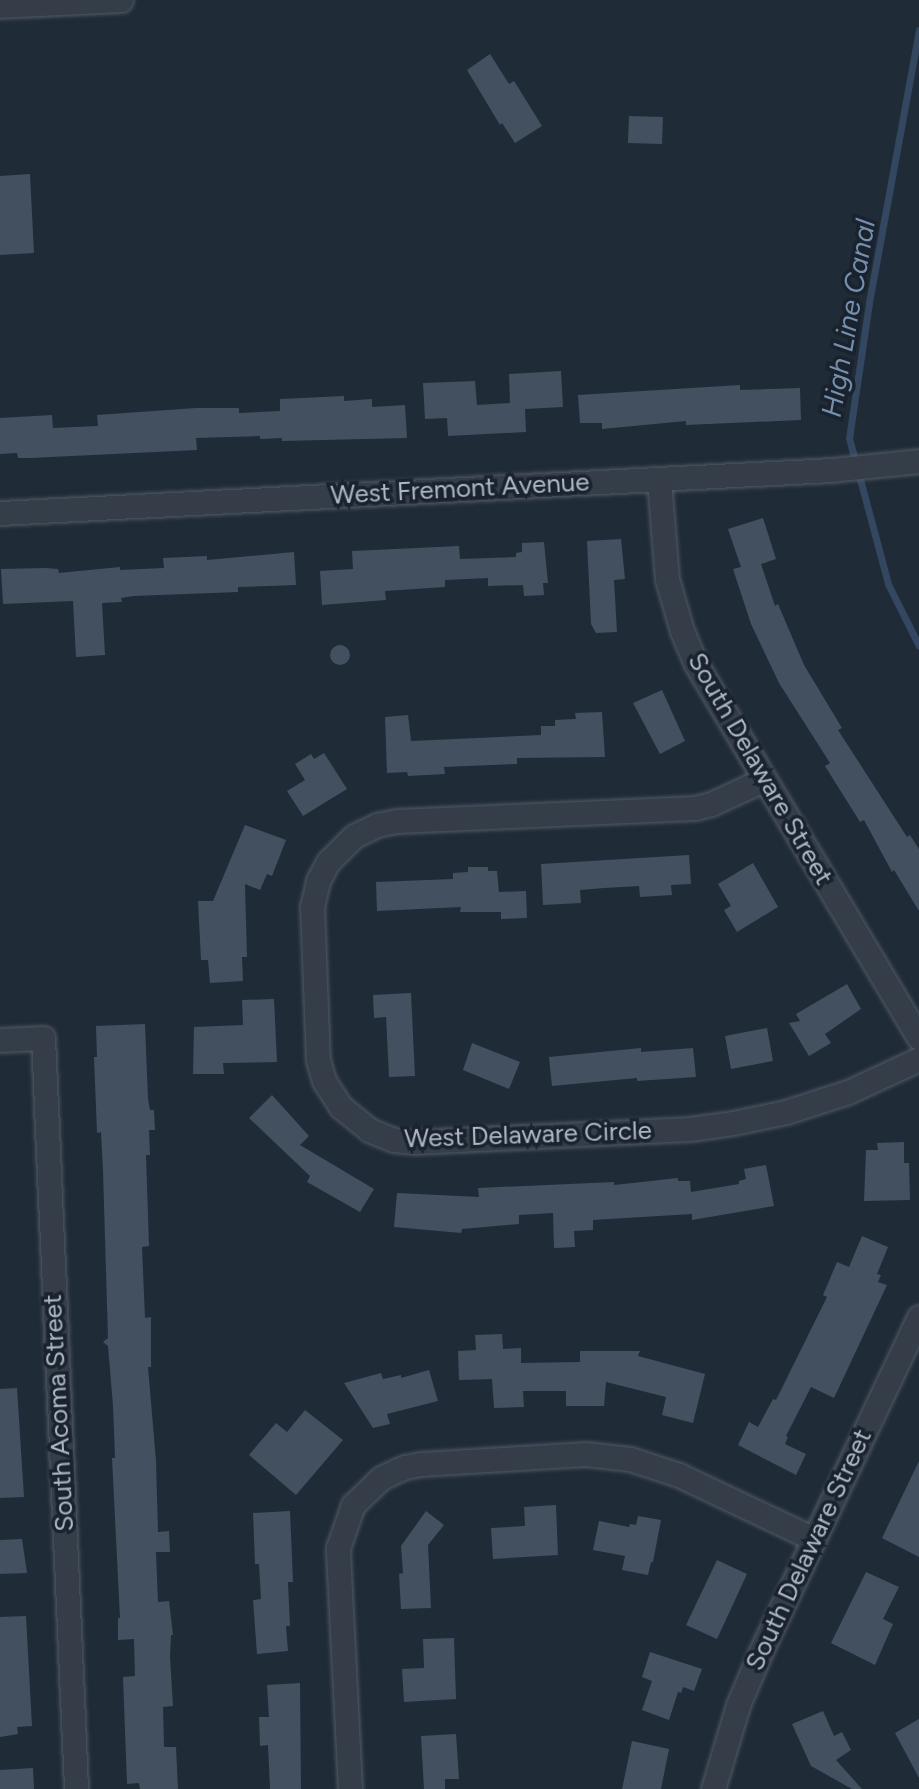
<!DOCTYPE html>
<html>
<head>
<meta charset="utf-8">
<style>
	body { margin:0 }
	#map { position:relative; width:919px; height:1789px; overflow:hidden; background:#202b38; font-family:Figtree,sans-serif }
	div>[style] { position:absolute }
	[style*='--x'] { left:calc(var(--x)*1px); top:calc(var(--y)*1px); width:calc(var(--w)*1px); rotate:calc(var(--a)*1deg) }
	.stream>* { height:7px; margin:-3.5px; padding:0 3.5px; transform-origin:3.5px; border-radius:3.5px; background:#334760 }
	.building>* { inset:0; background:#435060 }
	.round { border-radius:50% }
	.roads { filter:drop-shadow(0 0 2px #515a66) drop-shadow(0 0 2px #515a66) }
	.minor>* { height:23px; margin:-11.5px; padding:0 11.5px; transform-origin:11.5px; border-radius:11.5px; background:#343d48 }
	span { translate:-50% -50%; white-space:nowrap; text-align:center; line-height:1.15; -webkit-text-stroke:7px #19222d; paint-order:stroke }
	.street-label { font-size:26px; color:#aeb7c5 }
	.water-label { font-size:28px; color:#758fae; font-style:italic }
</style>
</head>
<body>
<div id="map">
	<div class="stream">
		<div style="--x:919;--y:30;--w:278;--a:100.4"></div>
		<div style="--x:869;--y:303;--w:136;--a:98.4"></div>
		<div style="--x:849;--y:438;--w:151;--a:75"></div>
		<div style="--x:888;--y:584;--w:69;--a:63.4"></div>
	</div>
	<div class="building">
		<div style="clip-path:polygon(490px 54px,509px 84px,514px 81px,542px 126px,515px 143px,502px 123px,500px 125px,467px 70px)"></div>
		<div style="clip-path:polygon(629px 116px,663px 117px,662px 144px,628px 143px)"></div>
		<div style="clip-path:polygon(30px 174px,34px 253px,0 255px,0 176px)"></div>
		<div style="clip-path:polygon(561px 371px,563px 407px,525px 409px,526px 432px,448px 436px,447px 418px,425px 419px,423px 383px,475px 381px,477px 405px,510px 403px,509px 374px)"></div>
		<div style="clip-path:polygon(740px 385px,740px 390px,800px 388px,801px 420px,686px 425px,686px 421px,602px 429px,602px 423px,580px 423px,578px 395px)"></div>
		<div style="clip-path:polygon(344px 396px,344px 401px,372px 399px,372px 407px,405px 405px,407px 438px,282px 441px,282px 438px,260px 439px,260px 436px,196px 438px,197px 450px,30px 458px,18px 458px,17px 453px,0 454px,0 418px,52px 415px,53px 428px,98px 426px,97px 415px,196px 408px,239px 408px,239px 413px,280px 411px,280px 399px)"></div>
		<div style="clip-path:polygon(763px 518px,776px 559px,761px 564px,775px 606px,778px 604px,804px 665px,842px 728px,838px 730px,907px 837px,910px 835px,919px 849px,919px 911px,894px 870px,892px 872px,864px 820px,860px 822px,825px 766px,830px 763px,779px 683px,751px 624px,733px 569px,741px 567px,728px 529px)"></div>
		<div style="clip-path:polygon(621px 539px,625px 579px,614px 580px,617px 632px,596px 633px,591px 624px,587px 541px)"></div>
		<div style="clip-path:polygon(544px 542px,548px 583px,543px 583px,544px 595px,524px 596px,523px 585px,488px 586px,488px 578px,445px 580px,445px 587px,385px 591px,386px 600px,322px 605px,320px 571px,353px 569px,352px 551px,459px 546px,460px 559px,516px 557px,516px 553px,522px 552px,522px 543px)"></div>
		<div style="clip-path:polygon(294px 552px,296px 585px,238px 587px,238px 592px,133px 596px,121px 598px,122px 602px,102px 603px,105px 655px,76px 657px,73px 601px,3px 604px,1px 569px,45px 568px,58px 569px,59px 573px,120px 567px,120px 570px,164px 568px,163px 558px,207px 556px,207px 560px)"></div>
		<div class="round" style="left:330px;top:645px;width:20px;height:20px"></div>
		<div style="clip-path:polygon(662px 690px,685px 741px,660px 754px,633px 703px)"></div>
		<div style="clip-path:polygon(602px 712px,605px 757px,517px 758px,517px 764px,444px 767px,445px 774px,408px 776px,407px 772px,387px 773px,385px 717px,408px 715px,411px 741px,541px 735px,541px 726px,555px 726px,555px 720px,576px 719px,575px 713px)"></div>
		<div style="clip-path:polygon(324px 753px,347px 789px,303px 816px,287px 791px,305px 780px,295px 764px,311px 754px,314px 759px)"></div>
		<div style="clip-path:polygon(245px 825px,286px 840px,272px 876px,267px 874px,260px 890px,245px 884px,247px 957px,242px 957px,243px 981px,210px 983px,208px 960px,201px 960px,198px 901px,213px 901px)"></div>
		<div style="clip-path:polygon(689px 855px,691px 884px,671px 885px,672px 895px,640px 897px,639px 886px,604px 888px,580px 890px,581px 903px,543px 905px,541px 864px)"></div>
		<div style="clip-path:polygon(753px 863px,778px 907px,737px 932px,724px 910px,731px 906px,718px 884px)"></div>
		<div style="clip-path:polygon(468px 867px,488px 867px,488px 871px,497px 871px,499px 892px,526px 891px,527px 918px,501px 919px,501px 912px,460px 912px,461px 907px,377px 911px,376px 882px,453px 879px,453px 873px,468px 872px)"></div>
		<div style="clip-path:polygon(847px 984px,861px 1009px,825px 1034px,831px 1043px,809px 1056px,789px 1023px,800px 1021px,796px 1014px)"></div>
		<div style="clip-path:polygon(411px 993px,415px 1076px,389px 1077px,386px 1017px,374px 1018px,373px 995px)"></div>
		<div style="clip-path:polygon(274px 999px,277px 1062px,223px 1063px,224px 1074px,193px 1074px,194px 1027px,243px 1025px,242px 1000px)"></div>
		<div style="clip-path:polygon(145px 1024px,148px 1099px,150px 1110px,154px 1110px,155px 1130px,149px 1130px,150px 1155px,146px 1155px,149px 1246px,142px 1247px,145px 1318px,151px 1317px,151px 1367px,148px 1367px,156px 1461px,158px 1532px,169px 1531px,170px 1552px,156px 1552px,158px 1602px,169px 1601px,173px 1635px,171px 1635px,170px 1657px,173px 1706px,163px 1707px,164px 1747px,176px 1747px,178px 1789px,140px 1789px,139px 1783px,127px 1784px,123px 1677px,135px 1676px,134px 1639px,118px 1640px,118px 1618px,120px 1618px,112px 1458px,115px 1458px,113px 1406px,108px 1346px,103px 1342px,108px 1338px,103px 1171px,101px 1132px,97px 1133px,94px 1057px,97px 1057px,96px 1026px)"></div>
		<div style="clip-path:polygon(767px 1028px,773px 1061px,731px 1069px,725px 1036px)"></div>
		<div style="clip-path:polygon(472px 1043px,520px 1062px,509px 1089px,463px 1070px)"></div>
		<div style="clip-path:polygon(641px 1048px,641px 1052px,693px 1048px,696px 1077px,637px 1081px,637px 1078px,552px 1086px,549px 1057px)"></div>
		<div style="clip-path:polygon(272px 1095px,309px 1136px,300px 1145px,374px 1189px,360px 1212px,307px 1182px,310px 1176px,249px 1118px)"></div>
		<div style="clip-path:polygon(904px 1142px,904px 1163px,909px 1163px,910px 1200px,864px 1201px,866px 1150px,878px 1150px,877px 1143px)"></div>
		<div style="clip-path:polygon(766px 1165px,774px 1206px,692px 1220px,692px 1214px,593px 1220px,593px 1230px,574px 1231px,575px 1247px,554px 1248px,553px 1213px,519px 1215px,519px 1224px,462px 1229px,461px 1233px,394px 1227px,397px 1193px,479px 1197px,478px 1188px,614px 1182px,614px 1185px,678px 1178px,678px 1181px,690px 1181px,691px 1192px,739px 1184px,739px 1181px,746px 1179px,744px 1169px)"></div>
		<div style="clip-path:polygon(862px 1236px,888px 1247px,877px 1274px,881px 1275px,878px 1282px,887px 1285px,834px 1398px,811px 1387px,786px 1436px,788px 1437px,785px 1444px,806px 1454px,796px 1475px,738px 1445px,749px 1422px,758px 1427px,773px 1399px,776px 1400px,827px 1297px,823px 1295px,837px 1262px,849px 1267px)"></div>
		<div style="clip-path:polygon(502px 1334px,503px 1349px,521px 1348px,521px 1363px,580px 1362px,580px 1351px,640px 1351px,638px 1356px,705px 1374px,693px 1423px,662px 1415px,666px 1397px,606px 1382px,604px 1406px,566px 1406px,566px 1391px,523px 1391px,524px 1407px,494px 1408px,492px 1379px,459px 1380px,458px 1351px,476px 1350px,475px 1335px)"></div>
		<div style="clip-path:polygon(429px 1370px,438px 1401px,387px 1414px,390px 1424px,373px 1428px,344px 1383px,381px 1373px,383px 1379px,401px 1375px,401px 1378px)"></div>
		<div style="clip-path:polygon(17px 1388px,24px 1497px,0 1498px,0 1389px)"></div>
		<div style="clip-path:polygon(305px 1410px,343px 1440px,296px 1495px,249px 1455px,276px 1423px,287px 1432px)"></div>
		<div style="clip-path:polygon(919px 1461px,919px 1557px,882px 1538px)"></div>
		<div style="clip-path:polygon(556px 1505px,558px 1555px,493px 1559px,491px 1528px,525px 1526px,524px 1507px)"></div>
		<div style="clip-path:polygon(290px 1511px,293px 1582px,288px 1582px,290px 1626px,286px 1626px,288px 1651px,257px 1654px,253px 1600px,261px 1599px,259px 1564px,255px 1564px,253px 1513px)"></div>
		<div style="clip-path:polygon(426px 1511px,444px 1525px,428px 1545px,431px 1608px,401px 1609px,399px 1574px,403px 1573px,401px 1546px)"></div>
		<div style="clip-path:polygon(638px 1516px,661px 1520px,653px 1562px,651px 1562px,648px 1575px,622px 1570px,625px 1556px,593px 1550px,599px 1521px,629px 1527px,630px 1524px,636px 1525px)"></div>
		<div style="clip-path:polygon(22px 1539px,27px 1573px,0 1574px,0 1540px)"></div>
		<div style="clip-path:polygon(717px 1560px,747px 1574px,717px 1639px,686px 1625px)"></div>
		<div style="clip-path:polygon(866px 1572px,899px 1587px,883px 1619px,893px 1624px,875px 1665px,831px 1643px)"></div>
		<div style="clip-path:polygon(26px 1616px,32px 1726px,17px 1727px,18px 1734px,0 1737px,0 1617px)"></div>
		<div style="clip-path:polygon(454px 1638px,456px 1699px,404px 1702px,402px 1669px,424px 1668px,423px 1639px)"></div>
		<div style="clip-path:polygon(650px 1652px,702px 1669px,694px 1691px,683px 1687px,681px 1693px,678px 1692px,669px 1720px,642px 1710px,652px 1681px,642px 1677px)"></div>
		<div style="clip-path:polygon(300px 1683px,301px 1789px,270px 1789px,268px 1745px,260px 1746px,259px 1717px,269px 1717px,267px 1685px)"></div>
		<div style="clip-path:polygon(823px 1711px,834px 1736px,842px 1732px,851px 1750px,836px 1760px,862px 1789px,852px 1789px,811px 1766px,792px 1724px)"></div>
		<div style="clip-path:polygon(919px 1719px,919px 1778px,895px 1733px)"></div>
		<div style="clip-path:polygon(456px 1734px,459px 1779px,445px 1779px,445px 1789px,424px 1789px,421px 1736px)"></div>
		<div style="clip-path:polygon(632px 1741px,669px 1749px,661px 1789px,622px 1789px)"></div>
		<div style="clip-path:polygon(33px 1768px,34px 1789px,0 1789px,0 1770px)"></div>
	</div>
	<div class="roads">
		<div class="minor">
			<div style="--x:0;--y:6;--w:121;--a:-2.8"></div>
			<div style="--x:659;--y:480;--w:99;--a:85.4"></div>
			<div style="--x:667;--y:579;--w:54;--a:73.9"></div>
			<div style="--x:682;--y:631;--w:36;--a:67"></div>
			<div style="--x:696;--y:664;--w:435;--a:59.2"></div>
			<div style="--x:0;--y:513;--w:832;--a:-2.96"></div>
			<div style="--x:831;--y:470;--w:88;--a:-5.8"></div>
			<div style="--x:763;--y:780;--w:57;--a:155.2"></div>
			<div style="--x:711;--y:804;--w:16;--a:166"></div>
			<div style="--x:695;--y:808;--w:298;--a:177.5"></div>
			<div style="--x:397;--y:821;--w:20;--a:169"></div>
			<div style="--x:377;--y:825;--w:25;--a:154"></div>
			<div style="--x:354;--y:836;--w:37;--a:135"></div>
			<div style="--x:328;--y:862;--w:21;--a:118"></div>
			<div style="--x:318;--y:881;--w:26;--a:103"></div>
			<div style="--x:312;--y:906;--w:154;--a:87.8"></div>
			<div style="--x:318;--y:1060;--w:22;--a:74"></div>
			<div style="--x:324;--y:1081;--w:31;--a:57"></div>
			<div style="--x:341;--y:1107;--w:36;--a:39"></div>
			<div style="--x:369;--y:1130;--w:27;--a:22"></div>
			<div style="--x:394;--y:1140;--w:20;--a:6"></div>
			<div style="--x:414;--y:1142;--w:276;--a:-2.7"></div>
			<div style="--x:690;--y:1129;--w:43;--a:-7.9"></div>
			<div style="--x:733;--y:1123;--w:54;--a:-11.7"></div>
			<div style="--x:786;--y:1112;--w:65;--a:-17.9"></div>
			<div style="--x:848;--y:1092;--w:78;--a:-24.9"></div>
			<div style="--x:0;--y:1040;--w:43;--a:-2.7"></div>
			<div style="--x:43;--y:1038;--w:752;--a:87.48"></div>
			<div style="--x:350;--y:1789;--w:241;--a:-92.9"></div>
			<div style="--x:338;--y:1548;--w:46;--a:-70.8"></div>
			<div style="--x:353;--y:1505;--w:39;--a:-44"></div>
			<div style="--x:381;--y:1478;--w:26;--a:-25"></div>
			<div style="--x:405;--y:1467;--w:16;--a:-11"></div>
			<div style="--x:421;--y:1464;--w:165;--a:-3.5"></div>
			<div style="--x:586;--y:1454;--w:44;--a:6.5"></div>
			<div style="--x:630;--y:1459;--w:52;--a:18.1"></div>
			<div style="--x:679;--y:1475;--w:149;--a:25.4"></div>
			<div style="--x:713;--y:1789;--w:88;--a:-73.4"></div>
			<div style="--x:738;--y:1705;--w:61;--a:-66.8"></div>
			<div style="--x:762;--y:1649;--w:367;--a:-64.7"></div>
		</div>
	</div>
	<div class="street-label">
		<span style="left:460px;top:489px;rotate:-3deg">West Fremont Avenue</span>
		<span style="left:760px;top:769px;rotate:60deg">South Delaware Street</span>
		<span style="left:528px;top:1135px;rotate:-2deg">West Delaware Circle</span>
		<span style="left:59px;top:1413px;rotate:-93deg">South Acoma Street</span>
		<span style="left:809px;top:1550px;rotate:-65deg">South Delaware Street</span>
	</div>
	<div class="water-label">
		<span style="left:848px;top:318px;rotate:-80deg">High Line Canal</span>
	</div>
</div>
</body>
</html>
